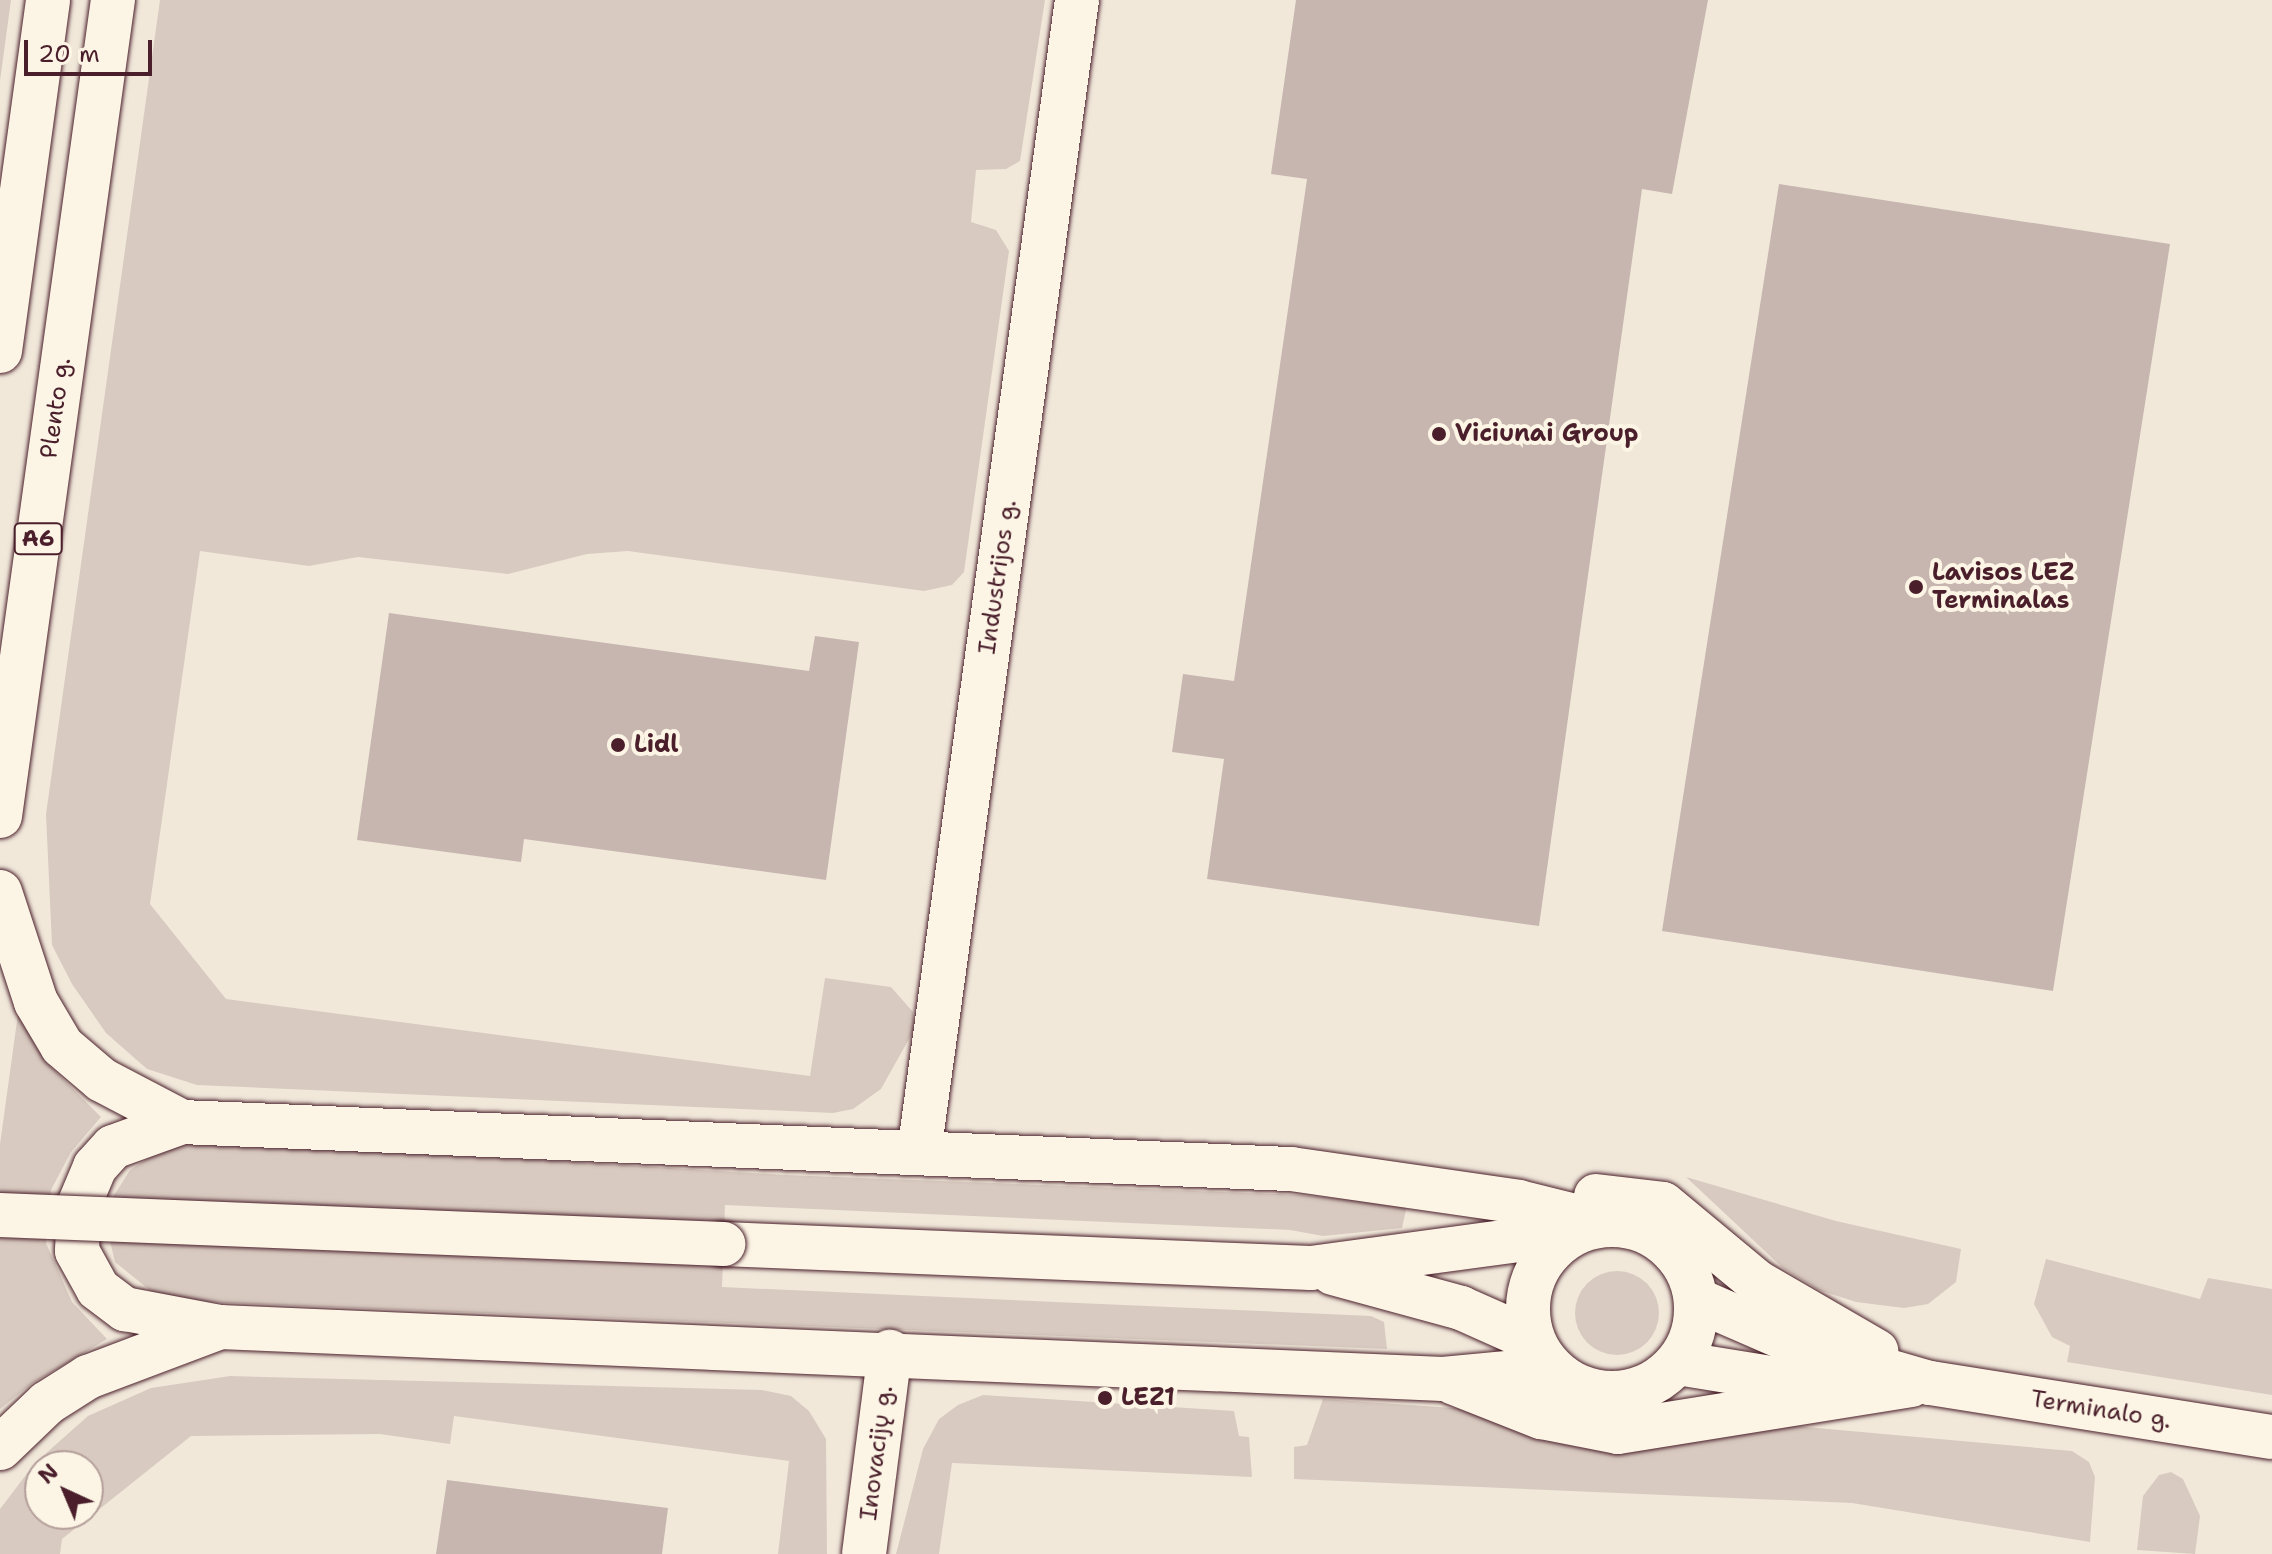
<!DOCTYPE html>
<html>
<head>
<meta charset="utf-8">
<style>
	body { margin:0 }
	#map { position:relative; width:2272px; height:1554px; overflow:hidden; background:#f1e8da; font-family:"Shantell Sans",sans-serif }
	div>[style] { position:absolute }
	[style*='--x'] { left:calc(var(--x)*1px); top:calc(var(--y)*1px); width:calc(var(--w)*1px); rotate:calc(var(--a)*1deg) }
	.green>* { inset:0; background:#d8cac0 }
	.round { border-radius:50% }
	.building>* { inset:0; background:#c7b6af }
	.roads { filter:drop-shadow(0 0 2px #4a1f2b) drop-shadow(0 0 2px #4a1f2b) }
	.minor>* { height:44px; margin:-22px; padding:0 22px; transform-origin:22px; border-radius:22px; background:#fcf5e5 }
	.major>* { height:44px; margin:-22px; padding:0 22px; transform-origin:22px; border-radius:22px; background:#fcf5e5 }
	.major>.ring { margin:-22px; padding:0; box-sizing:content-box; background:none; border:44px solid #fcf5e5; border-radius:50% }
	.highway>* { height:44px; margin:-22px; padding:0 22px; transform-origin:22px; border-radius:22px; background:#fcf5e5 }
	.bridges { filter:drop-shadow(0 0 2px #4a1f2b) drop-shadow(0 0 2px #4a1f2b) }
	.major-bridge>* { height:44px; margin:-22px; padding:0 22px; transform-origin:22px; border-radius:22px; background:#fcf5e5 }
	.dots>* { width:22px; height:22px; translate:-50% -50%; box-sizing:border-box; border:4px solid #fcf5e5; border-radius:50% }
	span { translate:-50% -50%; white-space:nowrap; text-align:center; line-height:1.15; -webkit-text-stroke:8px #fcf5e5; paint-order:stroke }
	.shield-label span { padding:2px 6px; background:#fcf5e5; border:2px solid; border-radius:6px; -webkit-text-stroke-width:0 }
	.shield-label { font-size:22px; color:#4a1f2b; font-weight:700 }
	.street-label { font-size:24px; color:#4a1f2b }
	.poi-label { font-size:24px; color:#4a1f2b; font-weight:700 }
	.left { translate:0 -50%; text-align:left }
	.north { position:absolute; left:24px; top:1450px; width:80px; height:80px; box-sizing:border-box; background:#fcf5e5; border:2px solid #b59f9b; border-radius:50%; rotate:316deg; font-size:22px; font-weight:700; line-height:32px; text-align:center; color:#4a1f2b }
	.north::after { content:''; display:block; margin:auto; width:28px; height:36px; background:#4a1f2b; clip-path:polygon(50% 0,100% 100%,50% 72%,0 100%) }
	.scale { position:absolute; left:24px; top:40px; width:128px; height:36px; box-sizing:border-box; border:4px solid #4a1f2b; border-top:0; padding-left:10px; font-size:24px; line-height:28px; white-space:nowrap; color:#4a1f2b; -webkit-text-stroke:6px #fcf5e5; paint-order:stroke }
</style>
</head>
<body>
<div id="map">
	<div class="green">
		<div style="clip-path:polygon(0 0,11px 0,0 81px)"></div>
		<div style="clip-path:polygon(160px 0,1045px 0,1020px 161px,1006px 169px,976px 170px,971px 222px,996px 230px,1009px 251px,964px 572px,952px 585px,924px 591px,628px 551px,587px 554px,508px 574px,358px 557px,309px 566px,200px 551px,150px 904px,226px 999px,810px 1076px,825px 978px,891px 987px,913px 1012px,914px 1030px,881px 1089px,853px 1109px,833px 1113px,197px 1085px,147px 1069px,106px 1033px,72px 984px,52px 945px,46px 814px)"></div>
		<div style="clip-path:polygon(18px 1014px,47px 1063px,101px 1117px,71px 1152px,51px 1190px,46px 1243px,72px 1302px,107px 1339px,31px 1384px,0 1409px,0 1144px)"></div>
		<div style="clip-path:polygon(197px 1139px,785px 1175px,1300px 1195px,1407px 1205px,1402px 1228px,1323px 1236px,1290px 1230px,725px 1205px,722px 1287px,1371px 1316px,1384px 1322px,1387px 1349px,180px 1301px,152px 1292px,115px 1262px,109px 1237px,111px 1200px,130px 1170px,164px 1148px)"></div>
		<div style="clip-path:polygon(1686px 1177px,1836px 1221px,1961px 1249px,1956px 1282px,1928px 1304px,1904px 1308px,1856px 1302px,1819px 1290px,1783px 1268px)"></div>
		<div style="clip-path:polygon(2046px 1259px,2200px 1299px,2208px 1278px,2272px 1289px,2272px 1395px,2067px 1362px,2070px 1346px,2052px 1337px,2034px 1304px)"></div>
		<div class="round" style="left:1575px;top:1271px;width:84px;height:84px"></div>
		<div style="clip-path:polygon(evenodd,230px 1376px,762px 1390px,791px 1396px,809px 1411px,826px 1439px,827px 1554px,778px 1554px,789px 1461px,454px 1416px,450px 1444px,380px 1434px,191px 1436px,62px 1539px,60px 1554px,0 1554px,0 1509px,35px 1463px,88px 1416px,151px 1388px,230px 1376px,40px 1466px,88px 1466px,88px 1514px,40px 1514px,40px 1466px)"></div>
		<div style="clip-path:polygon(983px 1395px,1234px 1411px,1239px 1436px,1249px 1437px,1252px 1477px,952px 1463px,939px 1554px,896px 1554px,923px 1449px,939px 1419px,958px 1405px)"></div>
		<div style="clip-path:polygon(1323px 1399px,1467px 1409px,1608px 1453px,1749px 1422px,2072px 1451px,2089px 1462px,2095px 1477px,2090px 1542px,1852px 1503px,1294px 1479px,1294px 1447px,1307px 1445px)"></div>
		<div style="clip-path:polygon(2171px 1472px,2183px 1479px,2200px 1516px,2195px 1554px,2137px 1550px,2143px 1496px,2159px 1475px)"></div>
	</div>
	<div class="building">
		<div style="clip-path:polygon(1296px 0,1708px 0,1672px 194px,1642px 189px,1539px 926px,1207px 879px,1224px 759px,1172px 752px,1183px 674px,1234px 681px,1307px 179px,1271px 174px)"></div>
		<div style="clip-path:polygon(1779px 184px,2170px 244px,2053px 991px,1662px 931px)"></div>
		<div style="clip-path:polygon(389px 613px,809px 671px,815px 636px,859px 642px,826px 880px,524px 839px,521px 862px,357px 840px)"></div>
		<div style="clip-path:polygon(447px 1480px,668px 1508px,662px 1554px,436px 1554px)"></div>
	</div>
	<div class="roads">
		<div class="minor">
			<div style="--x:182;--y:1122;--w:73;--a:160.1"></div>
			<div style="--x:113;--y:1147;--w:27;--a:132"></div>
			<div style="--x:95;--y:1167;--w:41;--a:112.8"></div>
			<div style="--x:79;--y:1205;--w:46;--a:92.5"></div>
			<div style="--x:77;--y:1251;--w:43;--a:61.1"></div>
			<div style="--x:98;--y:1289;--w:34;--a:37"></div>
			<div style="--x:125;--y:1309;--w:97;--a:10.7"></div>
			<div style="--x:919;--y:1153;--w:1164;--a:-82.2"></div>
			<div style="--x:864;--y:1554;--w:204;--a:-82.7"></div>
		</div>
		<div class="major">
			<div style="--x:182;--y:1122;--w:1110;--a:2.43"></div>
			<div style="--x:1291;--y:1169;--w:230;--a:8.2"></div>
			<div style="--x:1519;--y:1202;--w:91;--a:14"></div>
			<div style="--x:1596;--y:1196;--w:67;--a:6.8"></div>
			<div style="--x:1663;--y:1204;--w:122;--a:39.7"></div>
			<div style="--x:1757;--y:1282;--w:138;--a:30.1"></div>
			<div class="ring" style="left:1528px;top:1225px;width:124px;height:124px"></div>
			<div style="--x:723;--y:1244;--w:588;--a:2.34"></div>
			<div style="--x:1311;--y:1268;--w:268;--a:-7.7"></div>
			<div style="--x:1333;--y:1273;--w:133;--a:15.3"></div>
			<div style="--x:1461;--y:1308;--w:79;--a:24"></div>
			<div style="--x:1697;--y:1300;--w:118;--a:23.5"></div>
			<div style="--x:1805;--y:1347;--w:130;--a:16.1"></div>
			<div style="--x:1930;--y:1383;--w:346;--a:9"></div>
			<div style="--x:220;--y:1327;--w:1224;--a:2.43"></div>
			<div style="--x:1443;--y:1379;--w:83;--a:-5.5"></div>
			<div style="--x:1526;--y:1371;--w:38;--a:12"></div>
			<div style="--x:1678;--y:1363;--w:131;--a:9.2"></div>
			<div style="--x:1452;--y:1382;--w:96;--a:21.5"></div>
			<div style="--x:1541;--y:1417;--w:78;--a:11"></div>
			<div style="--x:1618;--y:1432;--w:297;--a:-9.1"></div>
		</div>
		<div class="highway">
			<div style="--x:0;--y:351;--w:354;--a:-82.2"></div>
			<div style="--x:0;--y:816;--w:824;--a:-82.12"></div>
			<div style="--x:0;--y:892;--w:116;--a:71.9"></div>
			<div style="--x:36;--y:1002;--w:51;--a:59.4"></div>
			<div style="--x:62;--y:1046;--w:52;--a:40.4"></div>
			<div style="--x:102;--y:1080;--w:90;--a:27.7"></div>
			<div style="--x:0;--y:1448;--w:65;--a:-43.8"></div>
			<div style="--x:47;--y:1403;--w:49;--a:-32.4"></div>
			<div style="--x:88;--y:1377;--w:141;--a:-20.7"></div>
		</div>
	</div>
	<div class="bridges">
		<div class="major-bridge">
			<div style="--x:0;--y:1215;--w:724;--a:2.3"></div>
		</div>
	</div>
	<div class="dots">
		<div style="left:1439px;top:434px;background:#4a1f2b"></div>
		<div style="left:1916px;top:587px;background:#4a1f2b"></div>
		<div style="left:618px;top:745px;background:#4a1f2b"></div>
		<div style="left:1105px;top:1398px;background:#4a1f2b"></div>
	</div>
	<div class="shield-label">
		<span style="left:38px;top:539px">A6</span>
	</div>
	<div class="street-label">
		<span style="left:56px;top:408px;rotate:-82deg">Plento g.</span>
		<span style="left:998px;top:577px;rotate:-82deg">Industrijos g.</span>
		<span style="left:2101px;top:1410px;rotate:9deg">Terminalo g.</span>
		<span style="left:877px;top:1453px;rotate:-83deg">Inovacijų g.</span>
	</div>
	<div class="poi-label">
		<span class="left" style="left:1455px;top:434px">Viciunai Group</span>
		<span class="left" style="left:1932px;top:587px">Lavisos LEZ<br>Terminalas</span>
		<span class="left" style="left:634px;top:745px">Lidl</span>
		<span class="left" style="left:1121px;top:1398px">LEZ1</span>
	</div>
	<div class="north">N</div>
	<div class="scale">20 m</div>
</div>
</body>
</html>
